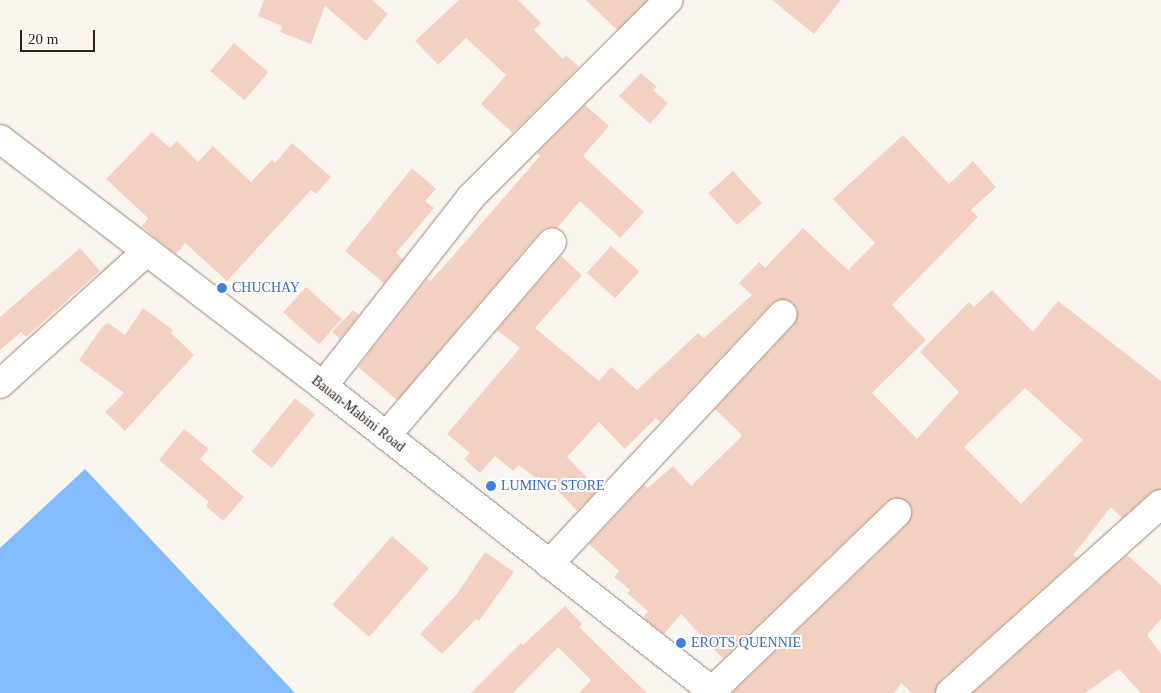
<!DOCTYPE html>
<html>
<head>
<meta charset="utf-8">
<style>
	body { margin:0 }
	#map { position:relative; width:1161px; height:693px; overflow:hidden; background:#fbf5f0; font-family:Georgia,serif }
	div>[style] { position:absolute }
	.water>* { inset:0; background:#82bcff }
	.building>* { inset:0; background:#f4d0c2; transform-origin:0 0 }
	.roads { filter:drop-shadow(0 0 1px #9d806a) drop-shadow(0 0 1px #9d806a) }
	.minor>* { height:28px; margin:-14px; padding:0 14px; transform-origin:14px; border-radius:14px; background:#fff }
	.major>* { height:28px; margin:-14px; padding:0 14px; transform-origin:14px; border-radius:14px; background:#fff }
	.dots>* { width:14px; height:14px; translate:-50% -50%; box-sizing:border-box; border:2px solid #fff; border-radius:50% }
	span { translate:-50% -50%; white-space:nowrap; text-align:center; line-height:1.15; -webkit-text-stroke:4px #fff; paint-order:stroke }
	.shop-label { font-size:14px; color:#366cbe }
	.left { translate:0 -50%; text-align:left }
	.street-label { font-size:14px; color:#2d2118 }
	.scale { position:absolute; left:20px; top:30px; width:75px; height:22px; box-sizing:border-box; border:2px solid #2d2118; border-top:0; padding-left:6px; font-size:15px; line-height:18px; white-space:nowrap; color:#2d2118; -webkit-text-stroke:4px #fff; paint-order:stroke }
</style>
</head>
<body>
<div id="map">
	<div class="water">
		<div style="clip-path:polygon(85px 469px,295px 693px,0 693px,0 548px)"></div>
	</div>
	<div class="building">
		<div style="clip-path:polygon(264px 0,372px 0,388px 14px,366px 41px,325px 6px,311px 44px,280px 32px,282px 26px,258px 16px)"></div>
		<div style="clip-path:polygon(459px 0,518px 0,541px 23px,534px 30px,563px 59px,566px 55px,579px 67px,513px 133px,481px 104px,506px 75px,466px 38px,438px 65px,415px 41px)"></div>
		<div style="clip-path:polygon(586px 0,647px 0,617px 30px)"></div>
		<div style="clip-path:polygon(772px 0,841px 0,814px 34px)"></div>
		<div style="left:234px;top:43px;width:45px;height:37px;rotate:40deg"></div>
		<div style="clip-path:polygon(641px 73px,657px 87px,653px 90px,668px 103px,650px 124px,619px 96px)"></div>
		<div style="clip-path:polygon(585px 105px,609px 126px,583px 156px,644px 212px,620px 238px,580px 201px,557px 228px,547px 227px,540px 232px,397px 400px,358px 367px,427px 279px,430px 281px,453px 256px,540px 156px,537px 153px)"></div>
		<div style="clip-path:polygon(152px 132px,170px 148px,177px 141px,198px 162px,213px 146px,251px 182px,272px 160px,275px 163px,292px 143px,331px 177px,316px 194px,311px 190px,227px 281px,185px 243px,176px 254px,154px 237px,142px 226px,148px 218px,106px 179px)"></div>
		<div style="clip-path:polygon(evenodd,903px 135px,949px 184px,973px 161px,996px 187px,971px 210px,978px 217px,892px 305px,926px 340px,872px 393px,917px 439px,959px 392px,920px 352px,969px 302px,974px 307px,992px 290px,1033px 332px,1058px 301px,1161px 381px,1161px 489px,1151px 492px,1122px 518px,1111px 507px,1073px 555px,1077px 558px,940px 681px,935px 693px,912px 693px,901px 683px,894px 693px,732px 693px,908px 524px,912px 510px,908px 502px,894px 498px,886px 502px,723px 659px,681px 614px,664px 634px,648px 622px,643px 617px,648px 611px,627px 593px,630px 590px,614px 577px,619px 571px,589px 544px,644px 485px,648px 488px,673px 466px,691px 486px,740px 438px,742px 435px,715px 409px,794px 325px,798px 310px,793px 302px,779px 299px,772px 303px,660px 422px,656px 418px,625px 449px,599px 422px,567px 457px,598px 489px,577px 511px,550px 482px,546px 486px,519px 465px,513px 471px,495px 456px,480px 473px,464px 459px,470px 453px,447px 434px,520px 348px,497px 330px,561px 256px,582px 275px,535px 328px,599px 381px,611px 367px,637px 390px,698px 333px,704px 338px,752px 295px,739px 283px,759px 262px,765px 268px,803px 228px,848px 270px,875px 243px,833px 199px,903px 135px,1025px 388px,1083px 440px,1021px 504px,964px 447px,1025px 388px)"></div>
		<div style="clip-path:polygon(412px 168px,436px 189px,425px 201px,434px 208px,396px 253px,403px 259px,384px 283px,345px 251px)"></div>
		<div style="left:733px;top:171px;width:43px;height:33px;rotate:48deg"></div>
		<div style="left:611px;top:246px;width:38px;height:36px;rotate:42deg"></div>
		<div style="clip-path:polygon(80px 248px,100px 271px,26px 337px,21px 332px,0 350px,0 317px)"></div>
		<div style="left:306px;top:287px;width:48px;height:34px;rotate:42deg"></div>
		<div style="clip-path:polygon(143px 308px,173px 330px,171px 333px,194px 355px,125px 431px,105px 412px,124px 393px,79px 360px,103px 326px,108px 323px,125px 335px)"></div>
		<div style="clip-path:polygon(353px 310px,359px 315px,340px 339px,332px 332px)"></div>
		<div style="left:295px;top:398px;width:26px;height:69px;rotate:39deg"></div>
		<div style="clip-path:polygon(184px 429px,209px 449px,200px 459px,244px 497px,223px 521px,206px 506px,209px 502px,159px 460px)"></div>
		<div style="left:392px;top:536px;width:49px;height:91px;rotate:41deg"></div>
		<div style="clip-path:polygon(485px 552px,514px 572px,479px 621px,476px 619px,442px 654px,420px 634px,457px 594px)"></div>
		<div style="clip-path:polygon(1127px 555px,1161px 585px,1161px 619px,1147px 635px,1161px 654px,1161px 693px,1141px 693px,1119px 669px,1085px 693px,973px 693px)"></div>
		<div style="clip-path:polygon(565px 606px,582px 624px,579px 627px,647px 693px,579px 693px,591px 680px,558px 647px,513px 693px,471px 693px,521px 643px,523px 645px)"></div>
	</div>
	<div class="roads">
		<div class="minor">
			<div style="left:0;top:384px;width:198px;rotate:-42.1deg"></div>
			<div style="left:323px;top:386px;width:240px;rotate:-51.9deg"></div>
			<div style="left:471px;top:197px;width:279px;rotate:-44.9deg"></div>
			<div style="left:386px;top:436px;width:255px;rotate:-49.4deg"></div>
			<div style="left:549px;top:564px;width:342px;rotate:-46.9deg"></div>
			<div style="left:712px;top:691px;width:257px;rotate:-43.9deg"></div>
			<div style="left:950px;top:693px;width:283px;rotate:-41.9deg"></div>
		</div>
		<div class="major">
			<div style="left:0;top:139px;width:407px;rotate:37.4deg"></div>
			<div style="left:323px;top:386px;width:497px;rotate:38.1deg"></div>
		</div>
	</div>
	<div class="dots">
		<div style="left:222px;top:288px;background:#3f7fe0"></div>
		<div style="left:491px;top:486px;background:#3f7fe0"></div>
		<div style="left:681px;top:643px;background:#3f7fe0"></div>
	</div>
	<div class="shop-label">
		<span class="left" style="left:232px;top:288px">CHUCHAY</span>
		<span class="left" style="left:501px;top:486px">LUMING STORE</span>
		<span class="left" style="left:691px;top:643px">EROTS QUENNIE</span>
	</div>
	<div class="street-label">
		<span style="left:358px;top:414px;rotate:38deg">Bauan-Mabini Road</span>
	</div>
	<div class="scale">20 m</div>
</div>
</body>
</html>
